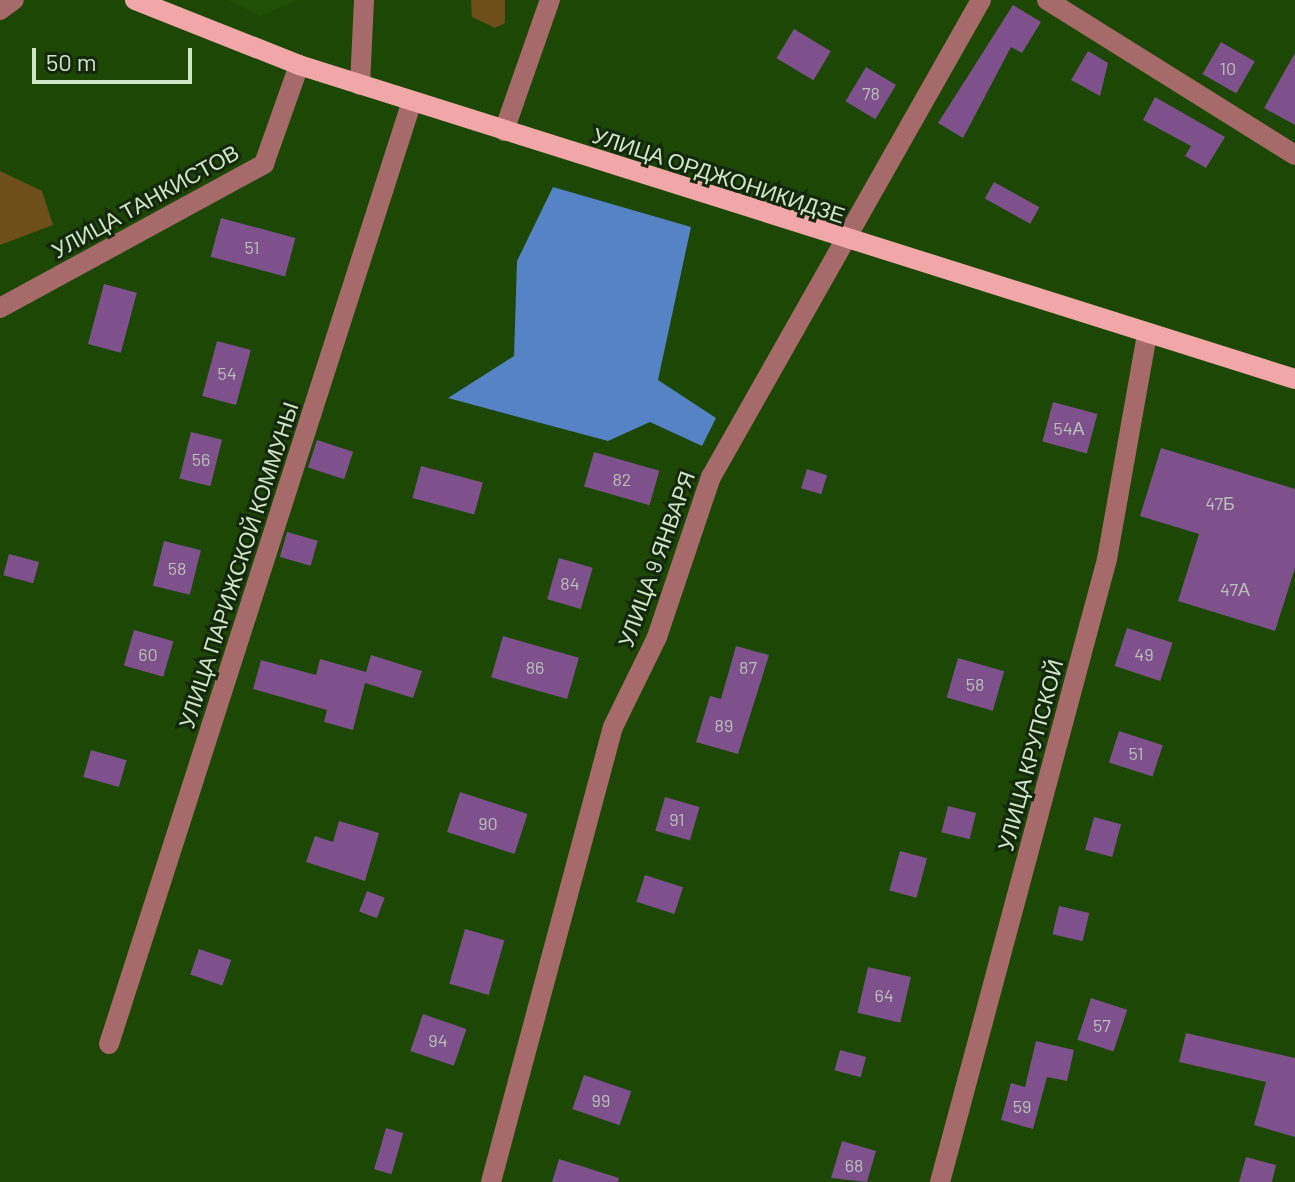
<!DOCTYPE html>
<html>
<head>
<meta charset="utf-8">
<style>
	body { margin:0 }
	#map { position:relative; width:1295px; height:1182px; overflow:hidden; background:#1c4705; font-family:Barlow,sans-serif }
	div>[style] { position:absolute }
	.built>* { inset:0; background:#205005 }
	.green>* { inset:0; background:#6e4f19 }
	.water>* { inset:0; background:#5583c5 }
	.building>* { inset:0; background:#7e518c; transform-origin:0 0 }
	.minor>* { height:20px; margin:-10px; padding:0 10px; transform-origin:10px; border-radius:10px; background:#a66a6b }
	.major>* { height:20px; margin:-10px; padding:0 10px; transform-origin:10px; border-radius:10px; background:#f1a7a8 }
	span { translate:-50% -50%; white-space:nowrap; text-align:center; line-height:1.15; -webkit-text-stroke:6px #15280e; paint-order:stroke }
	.number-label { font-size:18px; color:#b9c1b7 }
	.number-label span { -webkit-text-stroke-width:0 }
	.street-label { font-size:22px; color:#cde6c5 }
	.scale { position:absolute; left:32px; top:48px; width:160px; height:36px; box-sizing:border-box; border:4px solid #cde6c5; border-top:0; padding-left:10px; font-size:24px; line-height:28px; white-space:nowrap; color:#cde6c5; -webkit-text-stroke:6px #15280e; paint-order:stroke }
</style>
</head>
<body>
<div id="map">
	<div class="built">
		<div style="clip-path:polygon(229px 0,298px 0,261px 16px)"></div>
	</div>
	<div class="green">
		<div style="clip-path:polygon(471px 0,505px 0,505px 23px,495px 28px,472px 17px)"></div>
		<div style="clip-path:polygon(0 171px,42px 191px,53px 225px,0 245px)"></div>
	</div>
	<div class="water">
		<div style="clip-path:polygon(553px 187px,691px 227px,658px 380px,716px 418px,702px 446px,650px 422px,608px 441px,448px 398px,514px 356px,517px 261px)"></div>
	</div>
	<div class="building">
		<div style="clip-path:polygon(1013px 5px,1041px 22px,1022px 53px,1011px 47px,963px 138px,938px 123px)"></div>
		<div style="left:794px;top:29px;width:43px;height:34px;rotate:31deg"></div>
		<div style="left:1221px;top:42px;width:39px;height:37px;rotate:30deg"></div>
		<div style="clip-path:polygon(1088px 51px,1108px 63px,1100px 96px,1071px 80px)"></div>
		<div style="clip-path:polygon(1295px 53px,1295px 125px,1264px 108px)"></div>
		<div style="left:866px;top:67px;width:35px;height:40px;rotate:31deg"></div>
		<div style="clip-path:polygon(1155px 97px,1225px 137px,1206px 168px,1185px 156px,1191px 146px,1143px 120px)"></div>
		<div style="left:994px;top:182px;width:52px;height:19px;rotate:29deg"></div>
		<div style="left:221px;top:218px;width:77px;height:40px;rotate:15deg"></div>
		<div style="left:104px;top:284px;width:34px;height:62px;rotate:15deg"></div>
		<div style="left:217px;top:341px;width:35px;height:57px;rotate:15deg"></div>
		<div style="left:1053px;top:402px;width:46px;height:41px;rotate:15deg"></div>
		<div style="left:191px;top:432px;width:32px;height:48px;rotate:14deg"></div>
		<div style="left:317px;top:440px;width:38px;height:29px;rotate:18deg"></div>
		<div style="clip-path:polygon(1161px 448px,1295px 489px,1295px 568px,1275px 631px,1178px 601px,1199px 534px,1140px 516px)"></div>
		<div style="left:594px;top:452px;width:68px;height:36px;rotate:16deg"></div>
		<div style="left:421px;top:466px;width:64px;height:33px;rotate:15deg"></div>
		<div style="left:807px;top:469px;width:21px;height:20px;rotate:17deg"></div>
		<div style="left:287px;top:532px;width:32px;height:26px;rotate:16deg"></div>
		<div style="left:164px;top:541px;width:38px;height:46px;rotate:14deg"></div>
		<div style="left:9px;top:554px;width:31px;height:22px;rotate:15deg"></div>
		<div style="left:559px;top:558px;width:35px;height:43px;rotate:16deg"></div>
		<div style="left:1127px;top:628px;width:48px;height:40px;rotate:18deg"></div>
		<div style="left:134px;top:630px;width:41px;height:37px;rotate:16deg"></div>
		<div style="left:503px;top:636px;width:79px;height:43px;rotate:16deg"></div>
		<div style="clip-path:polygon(736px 646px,769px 655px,738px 754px,696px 742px,710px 696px,721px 699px)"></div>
		<div style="clip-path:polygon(371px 655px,422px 671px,413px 698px,365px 683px,353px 730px,324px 722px,327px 710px,253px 689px,261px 660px,316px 675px,320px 659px,366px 672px)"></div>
		<div style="left:958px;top:658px;width:48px;height:41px;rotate:16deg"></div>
		<div style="left:1119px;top:731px;width:46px;height:33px;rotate:18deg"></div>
		<div style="left:91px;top:750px;width:37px;height:28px;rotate:16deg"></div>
		<div style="left:460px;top:792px;width:71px;height:42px;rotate:18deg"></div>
		<div style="left:665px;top:797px;width:36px;height:35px;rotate:16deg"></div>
		<div style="left:948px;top:806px;width:29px;height:27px;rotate:14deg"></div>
		<div style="left:1094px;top:817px;width:28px;height:34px;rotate:15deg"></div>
		<div style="clip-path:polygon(339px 821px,379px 833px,365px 881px,306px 862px,315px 836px,333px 842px)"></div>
		<div style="left:900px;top:851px;width:28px;height:41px;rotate:15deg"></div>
		<div style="left:645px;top:875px;width:40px;height:28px;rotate:18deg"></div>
		<div style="left:367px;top:891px;width:19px;height:22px;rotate:21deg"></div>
		<div style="left:1059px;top:906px;width:31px;height:29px;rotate:13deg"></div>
		<div style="left:465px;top:929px;width:41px;height:57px;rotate:16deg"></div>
		<div style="left:199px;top:949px;width:34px;height:27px;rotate:19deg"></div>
		<div style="left:868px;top:967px;width:44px;height:47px;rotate:13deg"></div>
		<div style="left:1091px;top:998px;width:38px;height:44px;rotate:18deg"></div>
		<div style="left:423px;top:1014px;width:46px;height:39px;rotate:19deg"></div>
		<div style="clip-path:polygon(1186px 1033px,1295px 1058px,1295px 1137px,1254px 1125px,1266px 1082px,1179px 1062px)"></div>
		<div style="clip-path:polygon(1036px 1041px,1074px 1050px,1067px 1081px,1047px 1077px,1033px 1129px,1001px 1120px,1011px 1083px,1025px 1087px)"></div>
		<div style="left:840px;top:1050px;width:27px;height:21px;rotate:15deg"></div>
		<div style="left:584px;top:1075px;width:50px;height:36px;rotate:19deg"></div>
		<div style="left:386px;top:1128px;width:18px;height:43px;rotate:16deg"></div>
		<div style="clip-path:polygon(842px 1141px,876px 1151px,867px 1182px,831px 1178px)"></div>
		<div style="clip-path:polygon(1246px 1157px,1276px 1165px,1272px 1182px,1239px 1182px)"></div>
		<div style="clip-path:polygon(559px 1159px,619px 1178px,618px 1182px,552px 1182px)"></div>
	</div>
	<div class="minor">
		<div style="left:1047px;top:0;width:292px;rotate:32deg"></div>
		<div style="left:0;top:10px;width:17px;rotate:-36deg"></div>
		<div style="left:360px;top:85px;width:85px;rotate:-87.3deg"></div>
		<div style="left:504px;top:131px;width:139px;rotate:-70.7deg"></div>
		<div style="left:0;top:308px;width:301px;rotate:-28.6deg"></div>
		<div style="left:264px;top:164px;width:105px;rotate:-70.5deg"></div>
		<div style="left:109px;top:1044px;width:990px;rotate:-72.19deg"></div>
		<div style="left:491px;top:1182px;width:471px;rotate:-75deg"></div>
		<div style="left:613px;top:727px;width:100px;rotate:-63.9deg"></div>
		<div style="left:657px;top:637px;width:169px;rotate:-71.4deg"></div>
		<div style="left:711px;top:477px;width:548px;rotate:-60.49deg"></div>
		<div style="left:940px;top:1182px;width:645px;rotate:-74.99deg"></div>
		<div style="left:1107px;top:559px;width:228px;rotate:-79.9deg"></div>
	</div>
	<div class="major">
		<div style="left:135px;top:0;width:176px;rotate:21.6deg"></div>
		<div style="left:299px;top:65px;width:1044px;rotate:17.5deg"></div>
	</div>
	<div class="number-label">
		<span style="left:1228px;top:68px">10</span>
		<span style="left:871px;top:93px">78</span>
		<span style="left:252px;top:247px">51</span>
		<span style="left:227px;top:373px">54</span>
		<span style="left:1069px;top:428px">54А</span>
		<span style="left:201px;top:459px">56</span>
		<span style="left:622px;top:479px">82</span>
		<span style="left:1220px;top:503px">47Б</span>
		<span style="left:177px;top:568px">58</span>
		<span style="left:570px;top:583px">84</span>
		<span style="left:1235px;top:589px">47А</span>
		<span style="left:148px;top:654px">60</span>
		<span style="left:1144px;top:654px">49</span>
		<span style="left:535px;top:667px">86</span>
		<span style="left:748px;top:667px">87</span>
		<span style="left:975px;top:684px">58</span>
		<span style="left:724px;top:725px">89</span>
		<span style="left:1136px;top:753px">51</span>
		<span style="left:677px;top:819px">91</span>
		<span style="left:488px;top:823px">90</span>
		<span style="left:884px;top:995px">64</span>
		<span style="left:1102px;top:1025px">57</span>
		<span style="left:438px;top:1040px">94</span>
		<span style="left:601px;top:1100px">99</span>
		<span style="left:1022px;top:1106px">59</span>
		<span style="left:854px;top:1165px">68</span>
	</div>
	<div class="street-label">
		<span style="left:719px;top:175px;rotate:18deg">УЛИЦА ОРДЖОНИКИДЗЕ</span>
		<span style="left:145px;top:201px;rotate:-29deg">УЛИЦА ТАНКИСТОВ</span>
		<span style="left:656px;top:559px;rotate:-70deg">УЛИЦА 9 ЯНВАРЯ</span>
		<span style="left:238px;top:565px;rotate:-72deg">УЛИЦА ПАРИЖСКОЙ КОММУНЫ</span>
		<span style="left:1030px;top:755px;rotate:-75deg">УЛИЦА КРУПСКОЙ</span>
	</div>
	<div class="scale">50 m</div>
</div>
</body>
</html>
